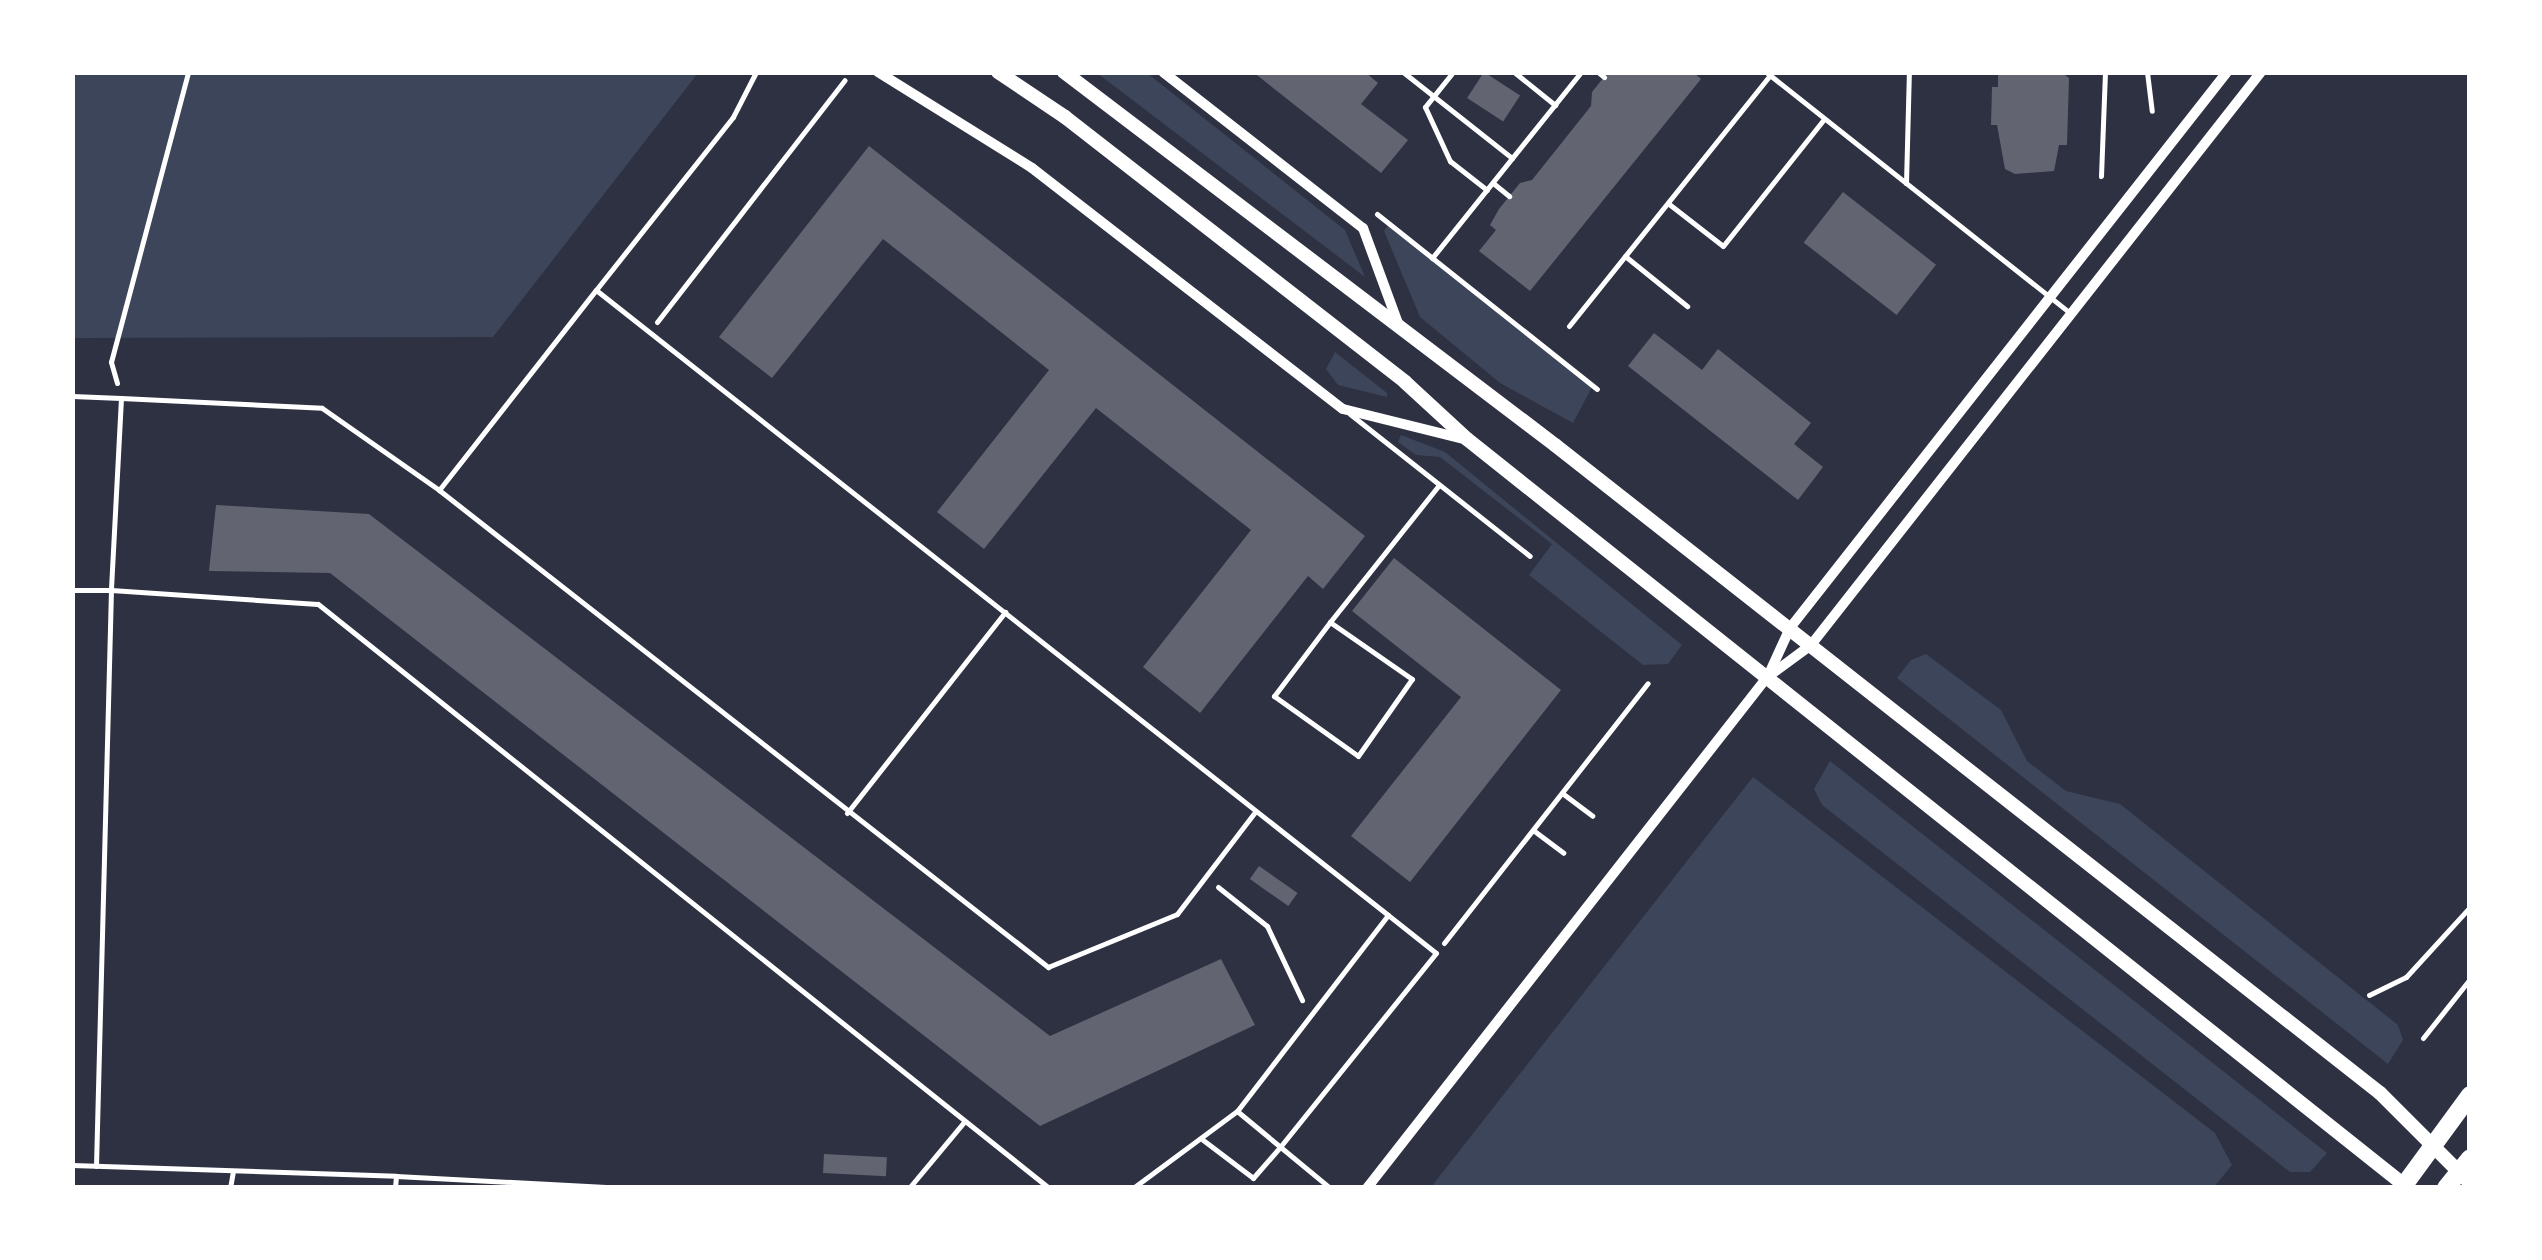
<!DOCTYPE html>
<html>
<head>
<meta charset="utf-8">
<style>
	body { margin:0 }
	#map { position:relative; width:2542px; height:1260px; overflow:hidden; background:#2d3142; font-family:"Source Sans 3",sans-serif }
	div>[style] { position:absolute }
	.green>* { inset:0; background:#3c4559 }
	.building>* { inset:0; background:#626471; transform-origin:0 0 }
	.path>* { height:5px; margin:-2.5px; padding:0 2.5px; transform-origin:2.5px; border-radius:2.5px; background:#fff }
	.service>* { height:5px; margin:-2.5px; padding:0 2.5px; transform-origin:2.5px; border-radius:2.5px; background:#fff }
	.minor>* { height:10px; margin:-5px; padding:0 5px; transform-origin:5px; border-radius:5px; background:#fff }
	.tertiary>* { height:14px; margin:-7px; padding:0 7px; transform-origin:7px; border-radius:7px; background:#fff }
	.primary>* { height:18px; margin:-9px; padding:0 9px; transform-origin:9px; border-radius:9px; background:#fff }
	span { translate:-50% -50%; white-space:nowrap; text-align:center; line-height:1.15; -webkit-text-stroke:10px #fff; paint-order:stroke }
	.frame { position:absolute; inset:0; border:75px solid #fff; pointer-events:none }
</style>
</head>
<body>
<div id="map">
	<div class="green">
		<div style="clip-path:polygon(72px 73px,698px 73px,493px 337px,73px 338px)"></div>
		<div style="clip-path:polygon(1097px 73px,1147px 73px,1345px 230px,1365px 277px)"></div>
		<div style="clip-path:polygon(1388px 226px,1592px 387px,1573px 423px,1500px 383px,1420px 317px,1384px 231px)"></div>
		<div style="clip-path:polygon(1335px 352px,1387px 393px,1387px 397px,1338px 385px,1326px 369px)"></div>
		<div style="clip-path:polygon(1401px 435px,1445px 452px,1682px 645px,1668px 664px,1643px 665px,1529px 575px,1552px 544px,1440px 457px,1416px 455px,1398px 442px)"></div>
		<div style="clip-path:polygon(1926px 654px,2001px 710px,2027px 761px,2066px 791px,2120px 804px,2398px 1025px,2403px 1040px,2388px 1064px,1897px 678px,1911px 660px)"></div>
		<div style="clip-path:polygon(1830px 761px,2327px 1153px,2310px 1172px,2290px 1172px,1822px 805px,1814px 789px)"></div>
		<div style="clip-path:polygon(1753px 777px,2215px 1133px,2232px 1165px,2214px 1187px,1431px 1187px)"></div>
	</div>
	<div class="building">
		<div style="clip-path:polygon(1253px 72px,1365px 72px,1378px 83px,1361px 104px,1408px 140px,1381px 173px)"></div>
		<div style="left:1484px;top:72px;width:43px;height:31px;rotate:33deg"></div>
		<div style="clip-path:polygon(1608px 72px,1693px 72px,1701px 79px,1530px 291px,1479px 251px,1496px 230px,1490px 225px,1499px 209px,1520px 183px,1532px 180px,1591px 106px,1592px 92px)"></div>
		<div style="clip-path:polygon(2061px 72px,2069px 78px,2067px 145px,2059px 145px,2054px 171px,2015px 174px,2005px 169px,1997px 125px,1991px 125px,1992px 87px,1998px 87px,1998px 73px)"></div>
		<div style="clip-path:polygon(869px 146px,1365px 536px,1323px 589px,1308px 576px,1200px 713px,1143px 667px,1251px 530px,1096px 408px,984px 549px,937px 512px,1049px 370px,883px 239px,772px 378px,719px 337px)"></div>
		<div style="left:1843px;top:192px;width:118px;height:64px;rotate:38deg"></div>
		<div style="clip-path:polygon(1654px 333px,1702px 370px,1718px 349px,1811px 423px,1794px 444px,1823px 467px,1798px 500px,1628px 366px)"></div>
		<div style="clip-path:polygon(216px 505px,369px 514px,1050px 1036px,1221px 959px,1255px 1025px,1040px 1126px,330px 573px,209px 571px)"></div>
		<div style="clip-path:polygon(1394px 558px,1561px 690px,1410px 882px,1351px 836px,1461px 697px,1352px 611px)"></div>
		<div style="left:1259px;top:866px;width:47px;height:16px;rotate:35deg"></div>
		<div style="left:824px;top:1154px;width:63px;height:19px;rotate:3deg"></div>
	</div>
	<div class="path">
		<div style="left:1403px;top:72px;width:139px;rotate:38.3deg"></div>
		<div style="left:1453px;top:72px;width:45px;rotate:128.7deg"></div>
		<div style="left:1425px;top:107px;width:60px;rotate:65.2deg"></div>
		<div style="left:1450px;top:161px;width:47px;rotate:38.1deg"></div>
		<div style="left:1514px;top:72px;width:53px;rotate:38.8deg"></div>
		<div style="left:1598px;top:72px;width:8px;rotate:40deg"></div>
		<div style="left:2147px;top:72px;width:39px;rotate:83deg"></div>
		<div style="left:2101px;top:176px;width:104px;rotate:-87.8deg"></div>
		<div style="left:1493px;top:183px;width:21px;rotate:39deg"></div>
		<div style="left:1377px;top:214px;width:281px;rotate:38.5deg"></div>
		<div style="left:1432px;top:258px;width:238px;rotate:-51.3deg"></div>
		<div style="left:657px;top:322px;width:306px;rotate:-52.2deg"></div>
		<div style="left:117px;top:383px;width:22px;rotate:-106deg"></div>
		<div style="left:111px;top:362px;width:300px;rotate:-75.1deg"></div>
		<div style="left:1562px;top:793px;width:38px;rotate:37deg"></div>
		<div style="left:1533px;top:830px;width:38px;rotate:37deg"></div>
		<div style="left:1218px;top:887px;width:63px;rotate:38.5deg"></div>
		<div style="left:1267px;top:926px;width:82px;rotate:64.7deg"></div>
		<div style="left:1444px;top:943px;width:330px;rotate:-51.9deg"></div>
		<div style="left:2369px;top:995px;width:41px;rotate:-25.9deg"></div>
		<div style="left:2406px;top:977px;width:95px;rotate:-47.6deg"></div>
		<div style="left:2423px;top:1038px;width:75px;rotate:-51.5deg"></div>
	</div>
	<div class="service">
		<div style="left:756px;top:72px;width:51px;rotate:117.1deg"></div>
		<div style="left:733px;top:117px;width:221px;rotate:128.4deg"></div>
		<div style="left:596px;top:290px;width:1009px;rotate:38.28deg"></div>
		<div style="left:1388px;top:915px;width:247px;rotate:127.6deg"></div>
		<div style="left:1237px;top:1111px;width:129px;rotate:143.5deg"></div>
		<div style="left:1766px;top:72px;width:387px;rotate:38.4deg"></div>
		<div style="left:1906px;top:183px;width:111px;rotate:-88.5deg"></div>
		<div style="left:1669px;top:204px;width:68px;rotate:37.9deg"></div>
		<div style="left:1723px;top:246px;width:162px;rotate:-51.5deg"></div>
		<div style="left:1625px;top:256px;width:80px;rotate:38.9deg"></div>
		<div style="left:1569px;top:326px;width:322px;rotate:-51.3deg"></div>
		<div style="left:72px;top:396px;width:49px;rotate:2.3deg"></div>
		<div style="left:121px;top:398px;width:192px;rotate:93deg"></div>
		<div style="left:111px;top:590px;width:39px;rotate:180deg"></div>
		<div style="left:121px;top:398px;width:201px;rotate:2.8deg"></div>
		<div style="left:322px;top:408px;width:143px;rotate:35deg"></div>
		<div style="left:439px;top:490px;width:254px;rotate:-51.9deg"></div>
		<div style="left:1350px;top:414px;width:229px;rotate:38.3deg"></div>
		<div style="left:439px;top:490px;width:774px;rotate:38.07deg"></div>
		<div style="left:1048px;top:967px;width:139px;rotate:-22.3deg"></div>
		<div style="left:1177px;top:914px;width:128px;rotate:-52.6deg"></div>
		<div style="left:1330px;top:622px;width:93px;rotate:127.1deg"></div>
		<div style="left:1274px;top:696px;width:103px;rotate:35.5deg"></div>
		<div style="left:1358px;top:756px;width:94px;rotate:-55deg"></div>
		<div style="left:1412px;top:679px;width:100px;rotate:-145.2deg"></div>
		<div style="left:1330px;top:622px;width:175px;rotate:-51.5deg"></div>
		<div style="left:847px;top:813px;width:256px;rotate:-51.8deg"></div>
		<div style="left:1237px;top:1111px;width:121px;rotate:39.6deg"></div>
		<div style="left:1203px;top:1140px;width:63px;rotate:37.2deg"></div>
		<div style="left:1253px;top:1178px;width:41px;rotate:-48.9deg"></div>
		<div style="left:1280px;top:1147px;width:249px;rotate:-51.2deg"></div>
		<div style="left:1436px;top:953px;width:61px;rotate:-141.6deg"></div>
		<div style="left:72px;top:1165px;width:324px;rotate:1.9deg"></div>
		<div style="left:396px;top:1176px;width:12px;rotate:95deg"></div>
		<div style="left:96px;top:1166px;width:576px;rotate:-88.51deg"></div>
		<div style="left:111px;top:590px;width:207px;rotate:3.9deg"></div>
		<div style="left:318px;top:604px;width:936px;rotate:38.62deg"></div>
		<div style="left:396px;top:1176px;width:229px;rotate:3deg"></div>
		<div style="left:230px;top:1188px;width:17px;rotate:-80deg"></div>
		<div style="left:909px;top:1188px;width:86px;rotate:-50.2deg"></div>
	</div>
	<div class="minor">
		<div style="left:878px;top:72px;width:181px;rotate:31.9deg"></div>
		<div style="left:1032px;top:168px;width:393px;rotate:37.8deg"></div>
		<div style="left:1343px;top:409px;width:125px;rotate:13.9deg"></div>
		<div style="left:1163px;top:72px;width:254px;rotate:38deg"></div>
		<div style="left:1363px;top:228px;width:104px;rotate:69.8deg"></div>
		<div style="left:1769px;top:676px;width:52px;rotate:-36.4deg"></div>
		<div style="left:1811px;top:645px;width:729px;rotate:-51.86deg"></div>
		<div style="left:1367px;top:1188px;width:650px;rotate:-51.93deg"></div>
		<div style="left:1768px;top:676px;width:53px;rotate:-65.4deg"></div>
		<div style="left:1790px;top:628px;width:707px;rotate:-51.83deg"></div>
	</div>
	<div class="tertiary">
		<div style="left:998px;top:72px;width:81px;rotate:33.9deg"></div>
		<div style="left:1065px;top:117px;width:431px;rotate:37.9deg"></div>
		<div style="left:1405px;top:382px;width:84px;rotate:42.6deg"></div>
		<div style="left:1467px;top:439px;width:1203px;rotate:38.52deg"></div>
		<div style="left:1064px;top:72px;width:617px;rotate:37.22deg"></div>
		<div style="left:1555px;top:445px;width:1049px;rotate:38.15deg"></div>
		<div style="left:2380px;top:1093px;width:127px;rotate:45deg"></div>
	</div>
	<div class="primary">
		<div style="left:2402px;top:1188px;width:115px;rotate:-53.8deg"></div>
		<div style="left:2446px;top:1188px;width:38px;rotate:-51deg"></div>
	</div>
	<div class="frame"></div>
</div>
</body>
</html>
